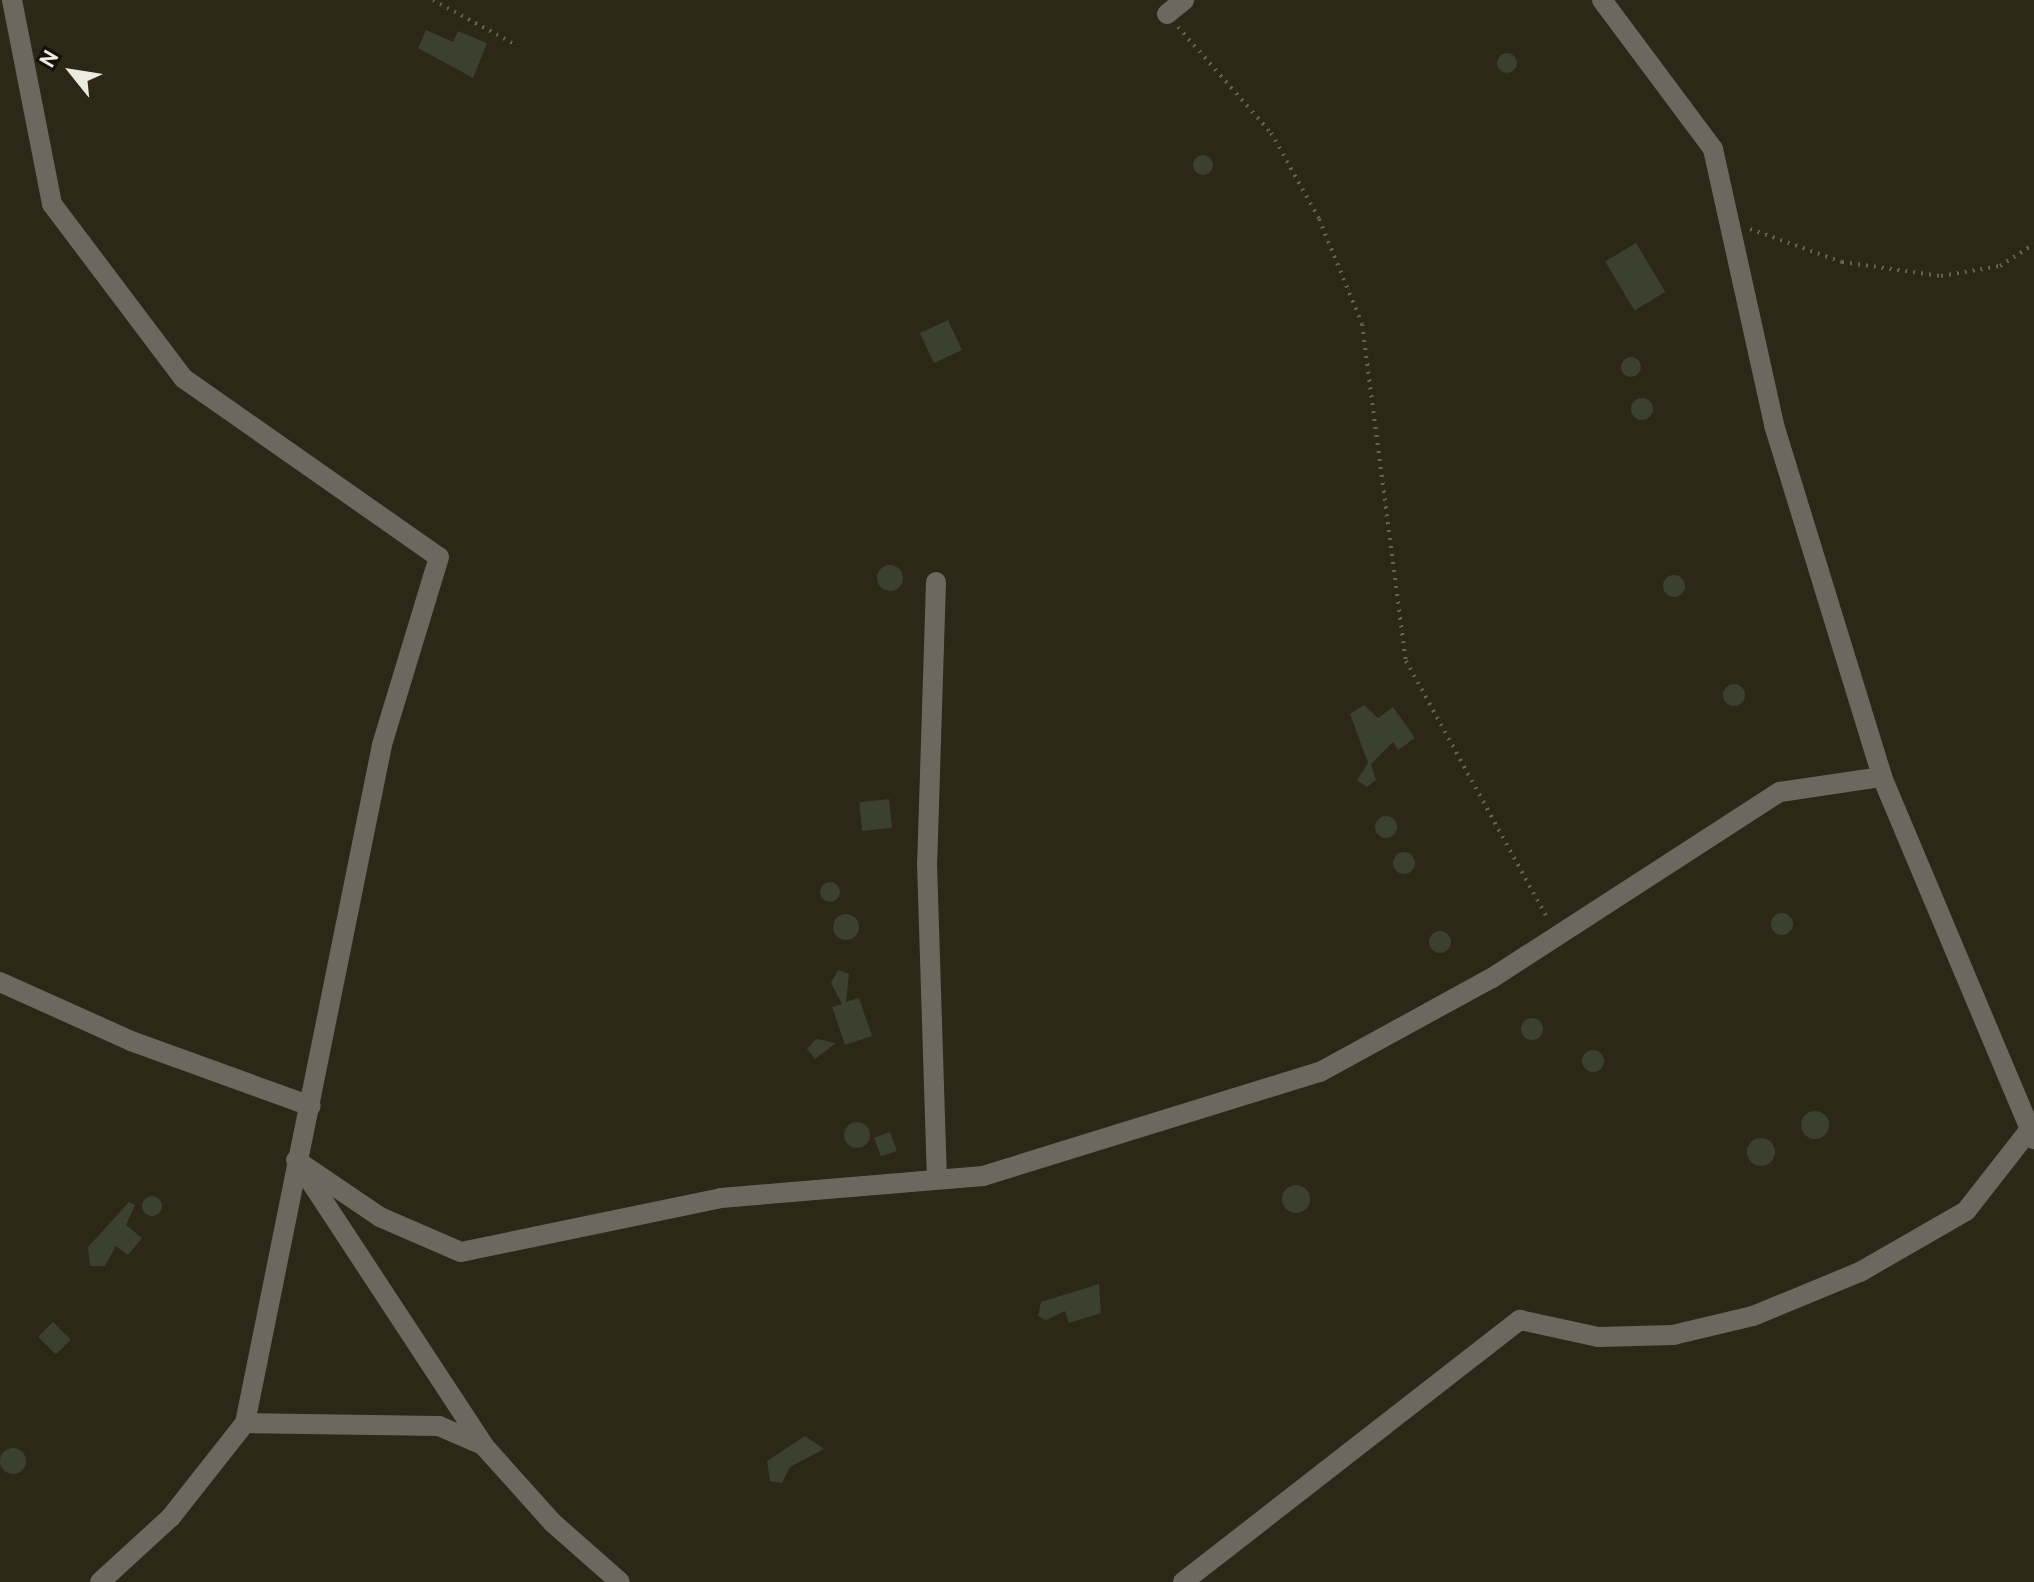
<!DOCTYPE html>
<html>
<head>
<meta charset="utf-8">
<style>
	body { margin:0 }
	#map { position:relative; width:2034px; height:1582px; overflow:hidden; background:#2c2716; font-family:Overpass,sans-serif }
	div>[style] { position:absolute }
	.building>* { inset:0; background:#3c402e; transform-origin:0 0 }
	.round { border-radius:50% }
	.path>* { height:4px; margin-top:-2px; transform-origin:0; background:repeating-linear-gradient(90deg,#666252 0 2px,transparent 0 8px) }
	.street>* { height:20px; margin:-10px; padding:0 10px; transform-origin:10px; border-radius:10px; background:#6d6760 }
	span { translate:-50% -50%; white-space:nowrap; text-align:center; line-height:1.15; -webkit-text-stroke:6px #121009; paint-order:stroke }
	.north { position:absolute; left:32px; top:32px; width:80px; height:80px; -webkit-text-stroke:6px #121009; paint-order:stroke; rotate:300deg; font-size:22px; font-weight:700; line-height:32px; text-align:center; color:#edeadf }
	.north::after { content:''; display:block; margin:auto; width:28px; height:36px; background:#edeadf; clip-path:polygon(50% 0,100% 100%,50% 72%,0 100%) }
</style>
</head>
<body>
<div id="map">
	<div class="building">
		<div style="clip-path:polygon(426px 30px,453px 42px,458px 31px,487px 43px,473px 78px,418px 48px)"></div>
		<div class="round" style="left:1497px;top:53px;width:20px;height:20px"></div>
		<div class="round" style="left:1193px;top:155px;width:20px;height:20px"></div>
		<div style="left:1636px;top:243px;width:57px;height:36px;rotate:59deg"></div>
		<div style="left:948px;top:320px;width:33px;height:31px;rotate:65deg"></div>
		<div class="round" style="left:1621px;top:357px;width:20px;height:20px"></div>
		<div class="round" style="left:1631px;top:398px;width:22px;height:22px"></div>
		<div class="round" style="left:877px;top:565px;width:26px;height:26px"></div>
		<div class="round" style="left:1663px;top:575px;width:22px;height:22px"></div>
		<div class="round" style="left:1723px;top:684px;width:22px;height:22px"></div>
		<div style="clip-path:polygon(1364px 705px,1378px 718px,1393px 707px,1415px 738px,1398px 750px,1393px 742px,1371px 764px,1376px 780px,1367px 787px,1357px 780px,1368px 763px,1350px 714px)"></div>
		<div style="left:889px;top:799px;width:29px;height:30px;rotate:84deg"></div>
		<div class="round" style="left:1375px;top:816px;width:22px;height:22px"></div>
		<div class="round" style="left:1393px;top:852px;width:22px;height:22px"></div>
		<div class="round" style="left:820px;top:882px;width:20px;height:20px"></div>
		<div class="round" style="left:1771px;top:913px;width:22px;height:22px"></div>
		<div class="round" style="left:833px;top:914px;width:26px;height:26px"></div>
		<div class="round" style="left:1429px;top:931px;width:22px;height:22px"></div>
		<div style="clip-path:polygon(838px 970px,849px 974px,846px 1002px,859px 998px,872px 1036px,845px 1045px,832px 1007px,842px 1004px,831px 983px)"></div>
		<div class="round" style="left:1521px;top:1018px;width:22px;height:22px"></div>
		<div style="clip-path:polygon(815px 1040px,818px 1039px,836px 1043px,815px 1059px,807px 1049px)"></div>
		<div class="round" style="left:1582px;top:1050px;width:22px;height:22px"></div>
		<div class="round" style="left:1801px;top:1111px;width:28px;height:28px"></div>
		<div class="round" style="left:844px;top:1122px;width:26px;height:26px"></div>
		<div style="left:890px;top:1132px;width:20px;height:17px;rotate:70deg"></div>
		<div class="round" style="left:1747px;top:1138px;width:28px;height:28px"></div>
		<div class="round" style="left:1282px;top:1185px;width:28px;height:28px"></div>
		<div class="round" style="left:142px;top:1196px;width:20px;height:20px"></div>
		<div style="clip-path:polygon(129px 1202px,135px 1205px,126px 1225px,142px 1238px,128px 1255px,116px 1246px,105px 1266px,90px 1266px,88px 1247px)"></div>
		<div style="clip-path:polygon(1099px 1284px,1101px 1313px,1069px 1323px,1065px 1311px,1046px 1320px,1038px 1316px,1041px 1302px)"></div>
		<div style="left:53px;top:1322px;width:25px;height:21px;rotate:45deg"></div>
		<div style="clip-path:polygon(805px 1436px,824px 1449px,790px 1467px,782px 1483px,770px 1481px,767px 1461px)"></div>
		<div class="round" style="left:0;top:1448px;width:26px;height:26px"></div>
	</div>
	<div class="path">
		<div style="left:433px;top:0;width:92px;rotate:28.5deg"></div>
		<div style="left:1178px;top:27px;width:141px;rotate:48.7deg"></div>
		<div style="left:1271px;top:133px;width:98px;rotate:60.8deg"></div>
		<div style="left:1319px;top:219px;width:113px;rotate:67.7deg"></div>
		<div style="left:1362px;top:324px;width:340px;rotate:82.6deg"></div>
		<div style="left:1406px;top:661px;width:294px;rotate:61.2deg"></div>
		<div style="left:1750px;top:229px;width:98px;rotate:19.7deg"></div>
		<div style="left:1842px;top:262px;width:100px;rotate:8deg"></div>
		<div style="left:1941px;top:276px;width:60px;rotate:-9.6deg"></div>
		<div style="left:2000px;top:266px;width:40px;rotate:-32.9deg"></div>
	</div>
	<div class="street">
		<div style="left:12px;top:0;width:208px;rotate:78.9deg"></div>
		<div style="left:52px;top:204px;width:218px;rotate:53deg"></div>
		<div style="left:183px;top:378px;width:312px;rotate:35deg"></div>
		<div style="left:439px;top:557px;width:196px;rotate:106.9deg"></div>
		<div style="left:382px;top:745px;width:692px;rotate:101.42deg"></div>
		<div style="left:245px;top:1423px;width:120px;rotate:128.2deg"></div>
		<div style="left:171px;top:1517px;width:96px;rotate:137.5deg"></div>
		<div style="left:1602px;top:0;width:186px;rotate:53.3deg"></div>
		<div style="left:1713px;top:149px;width:283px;rotate:77.5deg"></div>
		<div style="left:1774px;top:425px;width:368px;rotate:72.9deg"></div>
		<div style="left:1882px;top:777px;width:393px;rotate:67.2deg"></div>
		<div style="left:1167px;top:14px;width:22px;rotate:-39deg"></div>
		<div style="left:936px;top:582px;width:281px;rotate:91.8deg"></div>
		<div style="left:927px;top:863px;width:315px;rotate:88.2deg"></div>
		<div style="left:0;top:982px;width:144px;rotate:24.2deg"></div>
		<div style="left:131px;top:1041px;width:191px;rotate:19.9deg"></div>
		<div style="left:296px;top:1160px;width:102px;rotate:34.2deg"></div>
		<div style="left:380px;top:1217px;width:88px;rotate:23.4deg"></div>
		<div style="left:461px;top:1252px;width:266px;rotate:-11.7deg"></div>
		<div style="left:721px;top:1198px;width:263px;rotate:-4.8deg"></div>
		<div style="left:983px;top:1176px;width:353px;rotate:-17.2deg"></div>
		<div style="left:1320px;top:1072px;width:196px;rotate:-28.7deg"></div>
		<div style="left:1492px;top:978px;width:343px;rotate:-32.9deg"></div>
		<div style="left:1780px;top:792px;width:103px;rotate:-8.4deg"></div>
		<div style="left:303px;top:1170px;width:328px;rotate:56.7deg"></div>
		<div style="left:245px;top:1423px;width:194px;rotate:0.9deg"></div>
		<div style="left:439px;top:1426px;width:48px;rotate:23.4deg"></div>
		<div style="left:483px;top:1445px;width:105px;rotate:48.1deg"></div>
		<div style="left:553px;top:1523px;width:89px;rotate:41.4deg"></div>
		<div style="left:1183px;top:1582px;width:427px;rotate:-37.9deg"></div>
		<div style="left:1520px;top:1320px;width:80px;rotate:12.3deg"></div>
		<div style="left:1598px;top:1337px;width:75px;rotate:-1.5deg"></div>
		<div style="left:1673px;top:1335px;width:82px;rotate:-13.4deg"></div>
		<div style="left:1753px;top:1316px;width:116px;rotate:-22.4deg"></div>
		<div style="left:1860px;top:1272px;width:122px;rotate:-29.9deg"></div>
		<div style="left:1966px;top:1211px;width:104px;rotate:-52deg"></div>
	</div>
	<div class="north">N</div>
</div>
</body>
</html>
